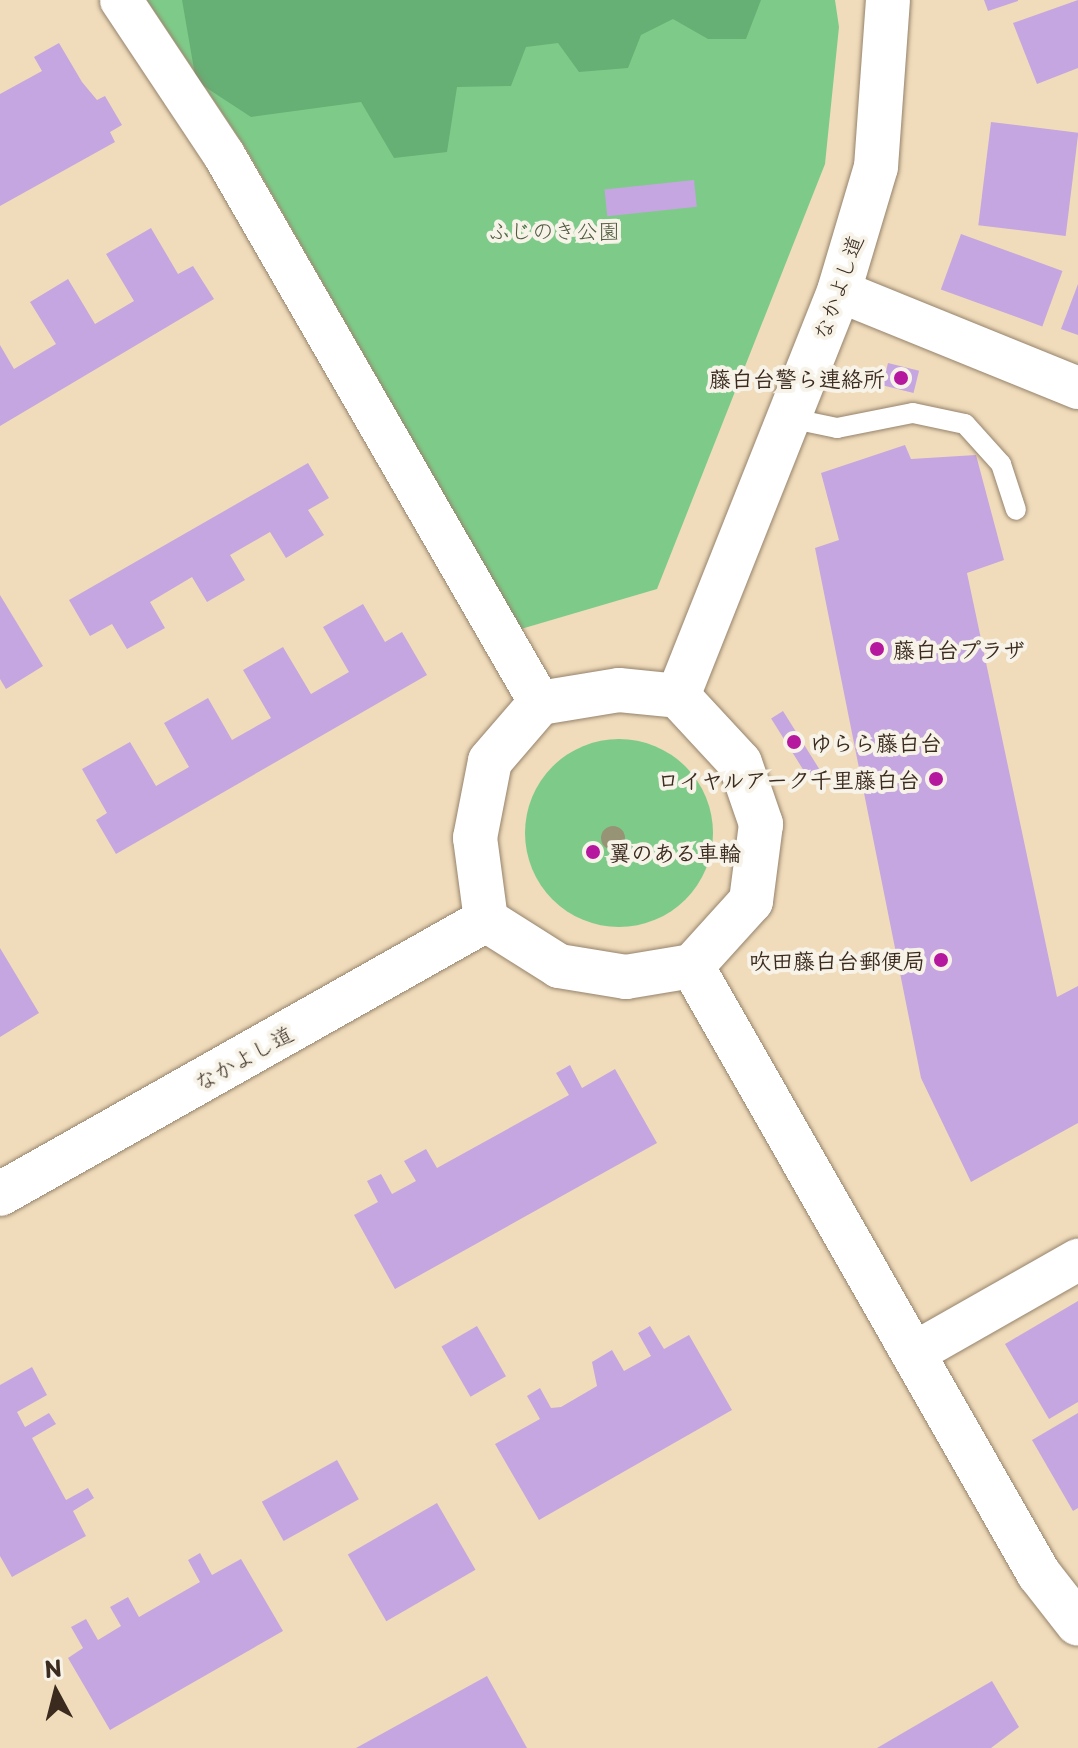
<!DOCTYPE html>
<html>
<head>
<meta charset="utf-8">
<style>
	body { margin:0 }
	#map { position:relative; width:1078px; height:1748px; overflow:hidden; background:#f0dcbb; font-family:"Playpen Sans","Klee One",sans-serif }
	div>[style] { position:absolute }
	.green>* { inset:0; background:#7ecb89 }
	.round { border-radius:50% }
	.forest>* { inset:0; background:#66af75 }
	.building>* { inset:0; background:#c5a6e0; transform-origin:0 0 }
	.roads { filter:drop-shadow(0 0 2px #96836c) drop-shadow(0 0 2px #96836c) }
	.service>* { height:20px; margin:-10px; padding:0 10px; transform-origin:10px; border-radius:10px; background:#fff }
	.minor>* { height:42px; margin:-21px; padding:0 21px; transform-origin:21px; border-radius:21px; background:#fff }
	.tertiary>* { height:44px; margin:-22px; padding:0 22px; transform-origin:22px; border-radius:22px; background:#fff }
	.trees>* { width:24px; height:24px; margin:-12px; border-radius:50%; background:#979476 }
	.dots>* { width:22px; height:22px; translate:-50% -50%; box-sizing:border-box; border:4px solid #f7f3e8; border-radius:50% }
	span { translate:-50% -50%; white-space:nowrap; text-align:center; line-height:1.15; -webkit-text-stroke:8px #f7f3e8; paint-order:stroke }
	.park-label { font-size:22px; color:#4f5a3e }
	.street-label { font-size:22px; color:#3b2a1e }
	.poi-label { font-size:22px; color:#3b2a1e; font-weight:700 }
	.right { translate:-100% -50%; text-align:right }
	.left { translate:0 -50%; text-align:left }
	.north { position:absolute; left:16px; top:1652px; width:80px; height:80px; -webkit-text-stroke:6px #f7f3e8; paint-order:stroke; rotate:353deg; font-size:22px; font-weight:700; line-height:32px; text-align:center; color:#3b2a1e }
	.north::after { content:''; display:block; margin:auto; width:28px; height:36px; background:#3b2a1e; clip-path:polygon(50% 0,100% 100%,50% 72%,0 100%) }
</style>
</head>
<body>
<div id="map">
	<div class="green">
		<div style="clip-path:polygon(147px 0,835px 0,839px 27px,825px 164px,657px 589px,521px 629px,245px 147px)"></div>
		<div class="round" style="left:525px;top:739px;width:188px;height:188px"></div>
	</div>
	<div class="forest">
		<div style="clip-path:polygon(182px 0,761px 0,746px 39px,708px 39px,673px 19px,641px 35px,628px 68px,579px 72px,558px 43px,526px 47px,511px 86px,457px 87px,447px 152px,394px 158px,361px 102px,251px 117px,196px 81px)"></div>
	</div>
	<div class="building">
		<div style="clip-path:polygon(984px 0,1018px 0,1018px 1px,988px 11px)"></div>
		<div style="clip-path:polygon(1078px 0,1078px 68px,1037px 84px,1013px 23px)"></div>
		<div style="clip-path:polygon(59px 43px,82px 82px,97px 100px,105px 96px,122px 125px,110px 132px,115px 142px,0 206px,0 94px,42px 71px,34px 57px)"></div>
		<div style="left:991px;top:122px;width:88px;height:104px;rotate:7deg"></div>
		<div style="left:694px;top:180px;width:27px;height:90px;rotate:84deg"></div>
		<div style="clip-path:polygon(151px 228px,178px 274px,193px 266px,214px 299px,0 426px,0 345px,14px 369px,56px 344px,30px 302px,68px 279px,95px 324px,134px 301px,106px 254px)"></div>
		<div style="left:961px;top:234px;width:108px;height:59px;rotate:20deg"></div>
		<div style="clip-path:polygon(1078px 284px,1078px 335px,1061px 329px)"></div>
		<div style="left:888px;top:363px;width:32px;height:23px;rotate:14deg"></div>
		<div style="clip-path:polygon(905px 445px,911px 459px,976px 455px,1004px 560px,967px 573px,1057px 997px,1078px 986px,1078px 1123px,971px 1182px,921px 1078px,815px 548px,839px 540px,821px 473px)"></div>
		<div style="clip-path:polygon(308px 463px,329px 498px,308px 510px,324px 535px,286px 558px,270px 532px,230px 555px,245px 580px,207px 602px,192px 577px,150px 602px,165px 628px,127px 649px,112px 624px,90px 636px,69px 600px)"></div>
		<div style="clip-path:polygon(0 595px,43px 666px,6px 689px,0 679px)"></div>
		<div style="clip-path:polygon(363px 604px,385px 642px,402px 632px,427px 675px,116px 854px,96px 820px,107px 813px,82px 769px,130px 742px,156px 786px,189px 767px,164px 723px,208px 698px,232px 740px,271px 718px,243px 670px,283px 647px,311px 694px,349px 672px,323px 627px)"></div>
		<div style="left:783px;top:711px;width:70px;height:14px;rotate:58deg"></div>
		<div style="clip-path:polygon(0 948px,39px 1013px,0 1037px)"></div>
		<div style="clip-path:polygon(570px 1065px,582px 1088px,615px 1069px,657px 1143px,395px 1289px,354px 1215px,378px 1202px,367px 1181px,381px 1174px,392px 1194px,416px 1181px,404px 1161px,426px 1149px,437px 1168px,569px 1095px,556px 1073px)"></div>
		<div style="clip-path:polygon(1078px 1301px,1078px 1402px,1049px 1419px,1005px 1344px)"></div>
		<div style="left:477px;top:1326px;width:58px;height:41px;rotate:60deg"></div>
		<div style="clip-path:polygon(650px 1326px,664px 1349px,689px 1335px,732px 1410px,539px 1520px,495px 1444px,540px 1419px,527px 1396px,540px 1388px,551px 1408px,561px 1407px,597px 1386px,592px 1362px,612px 1350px,624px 1371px,651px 1356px,638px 1333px)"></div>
		<div style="clip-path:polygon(32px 1367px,47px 1395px,17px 1412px,25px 1427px,49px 1413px,56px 1424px,32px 1438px,66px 1500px,88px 1488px,94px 1498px,73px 1511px,86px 1536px,12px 1577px,0 1556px,0 1385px)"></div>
		<div style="clip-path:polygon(1078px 1413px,1078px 1508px,1073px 1511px,1032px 1440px)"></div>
		<div style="left:337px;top:1460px;width:45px;height:86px;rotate:61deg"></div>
		<div style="left:437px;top:1503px;width:77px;height:103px;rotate:60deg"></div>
		<div style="clip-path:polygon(200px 1553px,212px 1575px,241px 1559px,283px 1631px,110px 1730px,68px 1658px,83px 1648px,71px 1627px,86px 1619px,98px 1640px,121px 1626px,110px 1607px,128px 1597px,139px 1617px,200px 1582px,188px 1560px)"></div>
		<div style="clip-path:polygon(487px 1676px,527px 1748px,356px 1748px)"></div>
		<div style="clip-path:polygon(992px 1681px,1019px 1727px,991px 1748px,877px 1748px)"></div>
	</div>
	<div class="roads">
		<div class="service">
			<div style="left:789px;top:418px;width:49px;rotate:11.8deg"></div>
			<div style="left:837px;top:428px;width:77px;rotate:-11.2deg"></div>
			<div style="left:913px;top:413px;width:53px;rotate:11.9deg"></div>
			<div style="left:965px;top:424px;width:54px;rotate:48deg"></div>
			<div style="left:1001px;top:464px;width:48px;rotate:71.9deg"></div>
		</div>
		<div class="minor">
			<div style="left:121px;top:0;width:186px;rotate:56.4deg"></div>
			<div style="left:224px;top:155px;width:633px;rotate:60.03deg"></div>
			<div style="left:839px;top:291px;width:258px;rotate:22.1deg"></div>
			<div style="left:914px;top:1353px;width:189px;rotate:-29.6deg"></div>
		</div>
		<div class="tertiary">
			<div style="left:619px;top:690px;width:59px;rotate:5.8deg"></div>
			<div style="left:678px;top:696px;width:91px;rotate:47.2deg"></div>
			<div style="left:740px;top:763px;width:65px;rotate:71deg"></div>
			<div style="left:761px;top:824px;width:78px;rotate:97.4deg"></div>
			<div style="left:751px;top:901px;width:88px;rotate:132.2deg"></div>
			<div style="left:692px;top:966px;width:67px;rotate:170.5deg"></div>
			<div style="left:626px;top:977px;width:68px;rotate:-170.7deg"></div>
			<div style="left:559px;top:966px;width:86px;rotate:-147.8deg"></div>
			<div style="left:486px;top:920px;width:83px;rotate:-97.6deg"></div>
			<div style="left:475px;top:838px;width:78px;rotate:-79deg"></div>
			<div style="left:490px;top:761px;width:77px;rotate:-49.2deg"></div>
			<div style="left:540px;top:703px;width:80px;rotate:-9.3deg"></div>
			<div style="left:678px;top:696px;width:436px;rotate:-68.3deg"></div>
			<div style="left:839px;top:291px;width:129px;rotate:-73.4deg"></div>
			<div style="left:876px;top:167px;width:167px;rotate:-85.9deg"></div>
			<div style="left:692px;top:966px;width:700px;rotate:60.29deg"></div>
			<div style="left:1039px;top:1574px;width:63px;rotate:52deg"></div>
			<div style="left:0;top:1194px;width:558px;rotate:-29.41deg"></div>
		</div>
	</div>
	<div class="trees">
		<div style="left:613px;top:838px"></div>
	</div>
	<div class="dots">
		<div style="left:901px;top:378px;background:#b5179e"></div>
		<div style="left:877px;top:649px;background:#b5179e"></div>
		<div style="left:794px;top:742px;background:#b5179e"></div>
		<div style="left:936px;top:779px;background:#b5179e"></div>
		<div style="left:593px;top:852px;background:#b5179e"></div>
		<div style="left:941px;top:960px;background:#b5179e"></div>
	</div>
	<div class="park-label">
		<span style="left:554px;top:230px">ふじのき公園</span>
	</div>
	<div class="street-label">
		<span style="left:837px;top:287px;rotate:-71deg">なかよし道</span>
		<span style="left:243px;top:1057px;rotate:-29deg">なかよし道</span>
	</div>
	<div class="poi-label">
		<span class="right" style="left:885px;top:378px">藤白台警ら連絡所</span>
		<span class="left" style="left:893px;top:649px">藤白台プラザ</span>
		<span class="left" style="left:810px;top:742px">ゆらら藤白台</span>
		<span class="right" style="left:920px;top:779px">ロイヤルアーク千里藤白台</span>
		<span class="left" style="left:609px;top:852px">翼のある車輪</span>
		<span class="right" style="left:925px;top:960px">吹田藤白台郵便局</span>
	</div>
	<div class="north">N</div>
</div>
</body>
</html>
